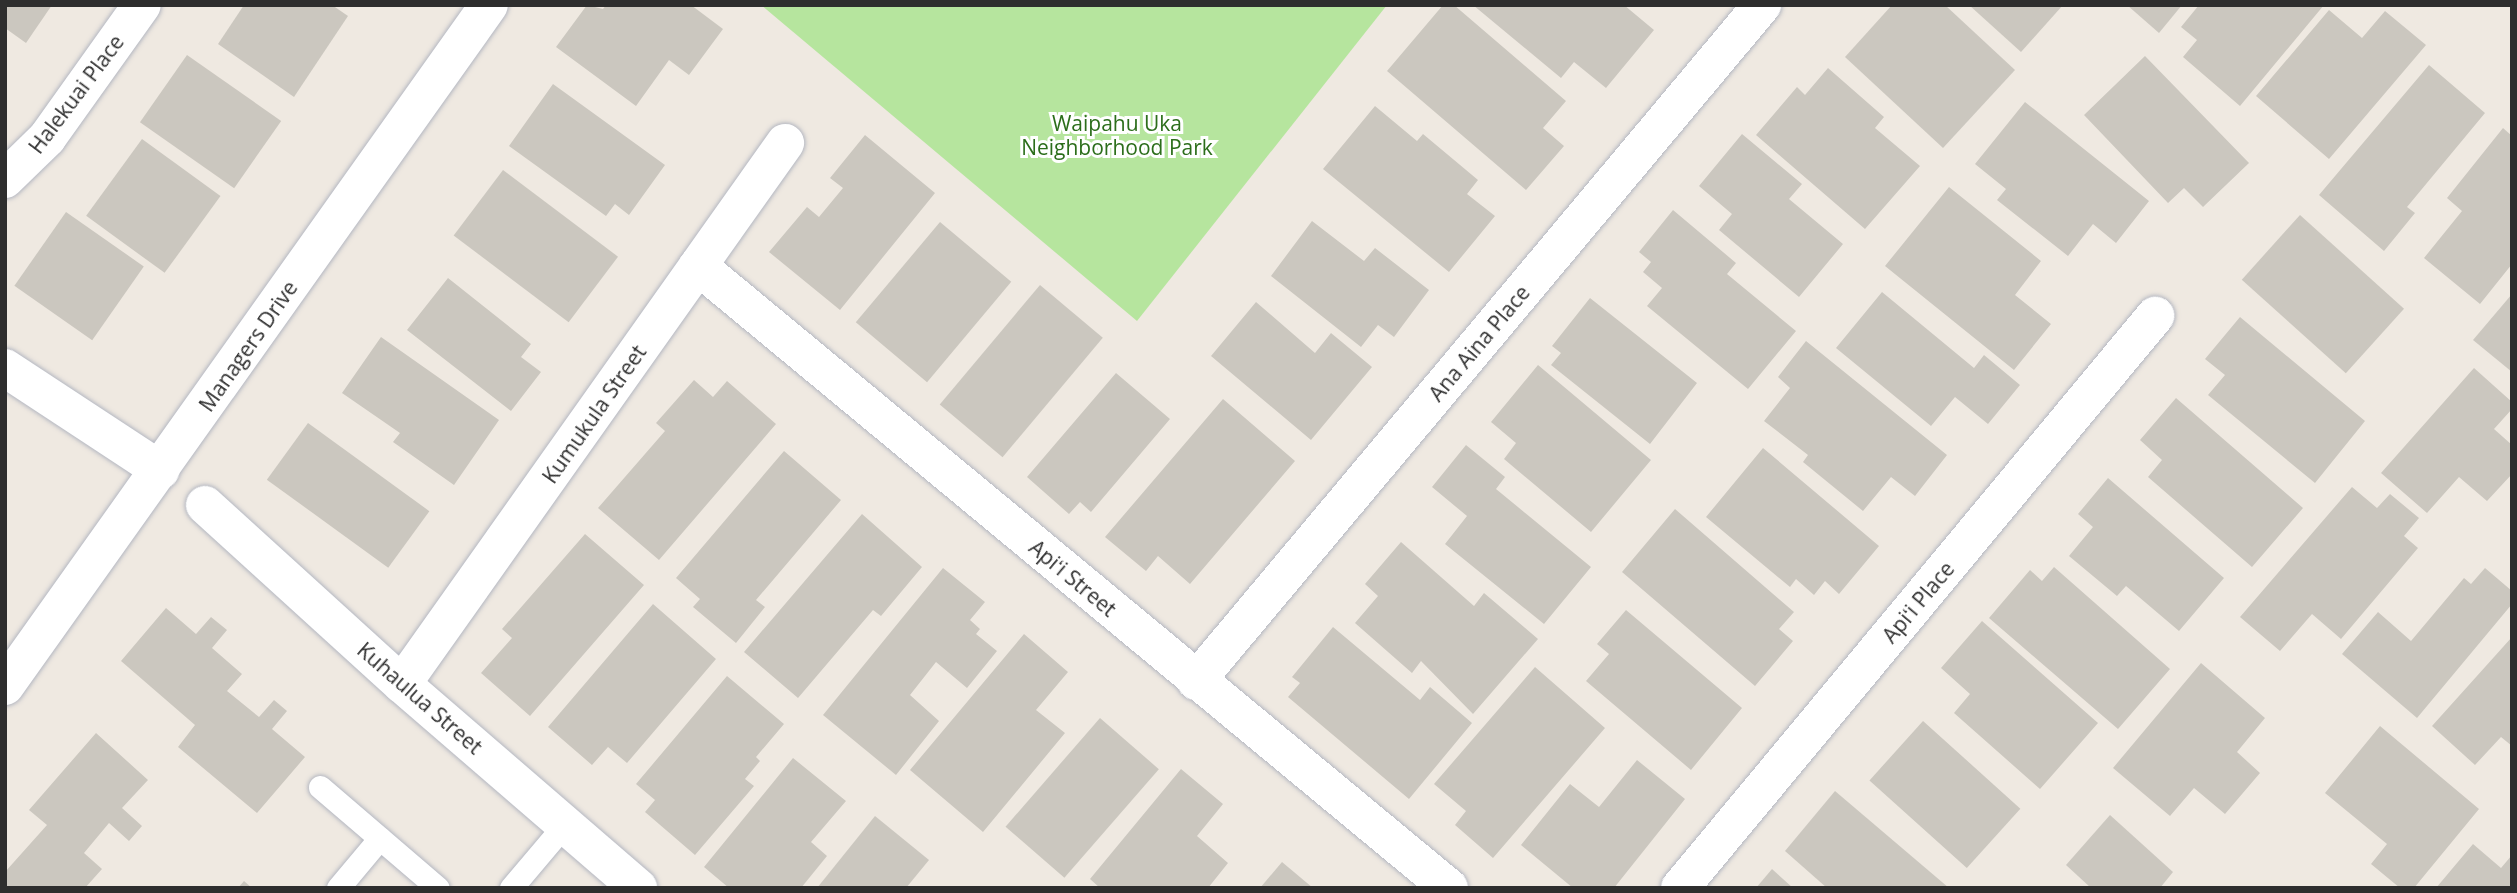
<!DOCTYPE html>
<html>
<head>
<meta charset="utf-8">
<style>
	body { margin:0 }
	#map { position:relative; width:2517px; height:893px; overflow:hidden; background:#efe9e1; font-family:"Open Sans",sans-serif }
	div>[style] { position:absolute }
	.green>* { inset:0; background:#b6e59e }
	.building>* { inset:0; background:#cbc7bf; transform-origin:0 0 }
	.roads { filter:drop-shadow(0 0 2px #b4b7c1) drop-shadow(0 0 2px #b4b7c1) }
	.lane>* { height:23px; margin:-11.5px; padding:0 11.5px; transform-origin:11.5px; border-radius:11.5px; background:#fff }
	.street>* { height:38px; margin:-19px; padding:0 19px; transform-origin:19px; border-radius:19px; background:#fff }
	.secondary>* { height:38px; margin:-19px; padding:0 19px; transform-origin:19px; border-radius:19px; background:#fff }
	span { translate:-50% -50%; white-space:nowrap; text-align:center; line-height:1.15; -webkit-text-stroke:6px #fff; paint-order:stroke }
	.street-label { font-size:21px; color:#2e2e2e }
	.park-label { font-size:21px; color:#2c6e1b }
	.frame { position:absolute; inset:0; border:7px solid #2e2e2e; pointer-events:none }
</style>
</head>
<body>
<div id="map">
	<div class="green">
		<div style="clip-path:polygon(761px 5px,1387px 5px,1137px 321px)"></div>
	</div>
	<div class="building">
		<div style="clip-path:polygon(5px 5px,52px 5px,26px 43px,5px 28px)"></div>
		<div style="clip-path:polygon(244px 5px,332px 5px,348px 16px,294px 97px,218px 44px)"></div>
		<div style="clip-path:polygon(587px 5px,603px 9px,606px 5px,691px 5px,723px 29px,689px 75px,669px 60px,636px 106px,556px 47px)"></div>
		<div style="clip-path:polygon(1443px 5px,1454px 5px,1566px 101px,1543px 128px,1564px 146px,1526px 190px,1387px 71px)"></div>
		<div style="clip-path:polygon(1473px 5px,1624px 5px,1654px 30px,1606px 88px,1574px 62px,1561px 78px)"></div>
		<div style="clip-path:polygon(1892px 5px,1945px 5px,2015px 70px,1943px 148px,1845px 57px)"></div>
		<div style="clip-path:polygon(1969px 5px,2063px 5px,2021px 52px)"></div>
		<div style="clip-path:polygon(2127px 5px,2182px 5px,2159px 33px)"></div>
		<div style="clip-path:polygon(2199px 5px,2324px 5px,2240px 106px,2183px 57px,2197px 40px,2181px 27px)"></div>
		<div style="clip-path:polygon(2329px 10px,2362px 38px,2385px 11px,2426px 45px,2329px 159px,2256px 96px)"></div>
		<div style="left:187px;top:55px;width:115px;height:82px;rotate:35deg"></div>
		<div style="clip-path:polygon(2145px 56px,2249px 163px,2203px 207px,2184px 188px,2168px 203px,2084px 115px)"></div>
		<div style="clip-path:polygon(2429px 65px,2485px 113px,2407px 207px,2415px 213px,2384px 251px,2319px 195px)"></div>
		<div style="clip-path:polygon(1828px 68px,1884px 117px,1875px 128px,1920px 166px,1865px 229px,1756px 135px,1797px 87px,1805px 95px)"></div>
		<div style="clip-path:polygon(553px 84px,665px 165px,629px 215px,615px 204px,606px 216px,509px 146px)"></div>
		<div style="clip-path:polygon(2025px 102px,2149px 201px,2116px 243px,2093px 224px,2068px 256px,1997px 200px,2006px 189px,1975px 164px)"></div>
		<div style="clip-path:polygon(1375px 106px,1417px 141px,1423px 134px,1478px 180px,1467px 194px,1495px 216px,1449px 272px,1323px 169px)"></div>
		<div style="clip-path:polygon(2503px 128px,2512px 136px,2512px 264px,2480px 304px,2424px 258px,2462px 211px,2447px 198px)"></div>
		<div style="clip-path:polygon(1742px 134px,1802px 184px,1789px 199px,1843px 244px,1799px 297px,1719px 230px,1732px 214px,1699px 186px)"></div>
		<div style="clip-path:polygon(865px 135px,935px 193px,840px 310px,769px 252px,807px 207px,819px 217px,843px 188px,830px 178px)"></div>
		<div style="left:142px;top:139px;width:97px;height:95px;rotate:36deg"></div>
		<div style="left:503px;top:170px;width:144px;height:82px;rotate:37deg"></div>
		<div style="clip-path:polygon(1949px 187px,2041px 261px,2015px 295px,2051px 324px,2014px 370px,1885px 266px)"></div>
		<div style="clip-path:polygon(1673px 210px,1736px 263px,1727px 274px,1796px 331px,1748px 389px,1647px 306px,1662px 288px,1643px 272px,1651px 262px,1639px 252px)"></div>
		<div style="left:66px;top:212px;width:95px;height:90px;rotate:35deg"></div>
		<div style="left:2300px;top:215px;width:140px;height:87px;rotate:42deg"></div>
		<div style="clip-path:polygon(1312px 221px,1364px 261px,1375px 248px,1429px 290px,1394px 337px,1378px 325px,1361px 347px,1271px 276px)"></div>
		<div style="left:940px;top:222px;width:93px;height:131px;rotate:40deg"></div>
		<div style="clip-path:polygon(448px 278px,531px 344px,521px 357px,541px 372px,511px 411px,407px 330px)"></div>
		<div style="left:1040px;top:285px;width:82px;height:156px;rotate:40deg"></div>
		<div style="clip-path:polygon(1882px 292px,1974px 368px,1984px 355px,2020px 385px,1988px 424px,1955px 397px,1931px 426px,1836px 348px)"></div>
		<div style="clip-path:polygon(2512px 294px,2512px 372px,2473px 340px)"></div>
		<div style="clip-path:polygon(1590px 298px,1697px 383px,1650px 444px,1551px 365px,1561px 353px,1552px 346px)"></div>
		<div style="clip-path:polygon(1256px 302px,1315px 353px,1331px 333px,1372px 367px,1311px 440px,1211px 356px)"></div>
		<div style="clip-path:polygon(2240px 317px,2365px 421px,2315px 483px,2208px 395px,2225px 375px,2205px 359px)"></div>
		<div style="clip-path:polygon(381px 337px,499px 420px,454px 485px,393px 442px,400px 433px,342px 393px)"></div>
		<div style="clip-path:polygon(1806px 341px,1947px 455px,1915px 496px,1891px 477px,1863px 511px,1803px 462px,1808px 455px,1764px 421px,1790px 388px,1778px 377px)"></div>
		<div style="clip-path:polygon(1538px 365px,1651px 460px,1591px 532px,1504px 459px,1516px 443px,1491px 422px)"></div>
		<div style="clip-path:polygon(2474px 368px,2512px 402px,2512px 409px,2494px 429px,2512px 445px,2512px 474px,2487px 501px,2459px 477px,2427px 513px,2381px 473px)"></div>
		<div style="clip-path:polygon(1116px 373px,1170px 419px,1091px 512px,1080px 502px,1069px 514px,1027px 477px)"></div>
		<div style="clip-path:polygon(694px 380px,713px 397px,727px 381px,776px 424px,659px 560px,598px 508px,665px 431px,656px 423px)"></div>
		<div style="clip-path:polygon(2176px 398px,2303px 508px,2252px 567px,2148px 477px,2162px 460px,2140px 440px)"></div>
		<div style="clip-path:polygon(1223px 399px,1295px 461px,1190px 584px,1158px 556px,1146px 571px,1105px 537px)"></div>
		<div style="left:308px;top:423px;width:150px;height:70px;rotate:36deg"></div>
		<div style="clip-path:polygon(1466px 445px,1505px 477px,1496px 489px,1591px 567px,1544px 624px,1445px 544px,1467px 516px,1432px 487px)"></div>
		<div style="clip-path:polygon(1763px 448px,1879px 546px,1839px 594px,1825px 581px,1814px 595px,1796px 579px,1790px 587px,1706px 517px)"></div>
		<div style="clip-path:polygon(784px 451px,841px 500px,756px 600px,765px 607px,736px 643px,693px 607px,700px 599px,676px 578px)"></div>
		<div style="clip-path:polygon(2108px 478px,2224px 578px,2179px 631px,2126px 586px,2117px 596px,2069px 556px,2093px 527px,2078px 514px)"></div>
		<div style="clip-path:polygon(2352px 487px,2377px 508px,2390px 494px,2419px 518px,2404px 536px,2418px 548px,2341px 639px,2312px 614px,2280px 651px,2240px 617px)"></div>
		<div style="clip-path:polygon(1675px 509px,1794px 612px,1779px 629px,1793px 641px,1755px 686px,1622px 572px)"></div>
		<div style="clip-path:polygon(862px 514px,922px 567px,881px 616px,873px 610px,798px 698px,744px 652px)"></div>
		<div style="clip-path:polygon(585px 534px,644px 585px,530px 716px,481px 673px,512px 638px,502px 629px)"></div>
		<div style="clip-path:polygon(1401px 542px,1474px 606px,1484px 593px,1538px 639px,1473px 714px,1421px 661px,1412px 673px,1355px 623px,1378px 596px,1365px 584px)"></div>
		<div style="clip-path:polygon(2054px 567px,2170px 669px,2118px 729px,1989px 618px,2030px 570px,2042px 581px)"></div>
		<div style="clip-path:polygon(943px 568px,985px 602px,970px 620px,980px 629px,976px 634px,997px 651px,967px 688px,936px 662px,910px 695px,939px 721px,896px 775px,823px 715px)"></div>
		<div style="clip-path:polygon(2485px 568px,2512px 591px,2512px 604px,2417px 718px,2342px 654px,2378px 612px,2411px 641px,2464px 578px,2471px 584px)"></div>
		<div style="clip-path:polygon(653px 604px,716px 659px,627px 763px,608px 747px,592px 765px,548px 727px)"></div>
		<div style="clip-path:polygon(166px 608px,196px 634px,211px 617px,227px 630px,212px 648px,242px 674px,227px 691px,259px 717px,274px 700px,287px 711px,272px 729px,305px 757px,257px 813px,178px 747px,195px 725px,121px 661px)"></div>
		<div style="clip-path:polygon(1626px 610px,1742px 708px,1691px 770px,1586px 681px,1609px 654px,1597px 644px)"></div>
		<div style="clip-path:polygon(1982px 621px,2098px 723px,2040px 789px,1954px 713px,1970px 694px,1941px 668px)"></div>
		<div style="clip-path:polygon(1333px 627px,1420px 700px,1430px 687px,1472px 723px,1409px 799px,1288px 697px,1300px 683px,1292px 677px)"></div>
		<div style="clip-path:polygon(1024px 634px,1068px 672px,1036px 710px,1065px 733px,983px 832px,910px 770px)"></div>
		<div style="clip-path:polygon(2512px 637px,2512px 746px,2501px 737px,2475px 765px,2432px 726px)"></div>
		<div style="clip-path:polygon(2201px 663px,2265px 718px,2237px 752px,2260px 773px,2225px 814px,2194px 788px,2170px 816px,2113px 768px)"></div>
		<div style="clip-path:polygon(1535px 667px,1605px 728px,1493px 858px,1455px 825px,1466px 811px,1434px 784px)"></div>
		<div style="clip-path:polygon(727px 676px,784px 724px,756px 757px,760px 761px,745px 779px,754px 786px,695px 855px,645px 812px,655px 800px,636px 784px)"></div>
		<div style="left:1100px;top:718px;width:78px;height:144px;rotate:41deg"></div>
		<div style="left:1923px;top:721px;width:131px;height:80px;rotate:42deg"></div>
		<div style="clip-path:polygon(2380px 726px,2479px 809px,2414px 888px,2400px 888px,2371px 864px,2387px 844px,2325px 793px)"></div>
		<div style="clip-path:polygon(96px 733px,148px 780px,122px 808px,142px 826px,129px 841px,109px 823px,84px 853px,102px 869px,85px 888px,5px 888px,5px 872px,47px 825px,29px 810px)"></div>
		<div style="clip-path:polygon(793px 758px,846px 801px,811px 842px,827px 856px,801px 888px,729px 888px,704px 867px)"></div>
		<div style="clip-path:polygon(1637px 760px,1685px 799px,1614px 888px,1573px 888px,1521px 845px,1570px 784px,1599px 807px)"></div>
		<div style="clip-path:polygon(1181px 769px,1223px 804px,1197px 836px,1228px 863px,1208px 888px,1100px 888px,1090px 879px)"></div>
		<div style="clip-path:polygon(1835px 791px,1949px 888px,1827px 888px,1785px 851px)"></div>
		<div style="clip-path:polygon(2110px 815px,2173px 872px,2160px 888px,2091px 888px,2066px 865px)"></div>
		<div style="clip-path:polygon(875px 816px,929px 860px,906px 888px,817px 888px)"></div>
		<div style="clip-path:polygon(2473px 844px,2501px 868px,2512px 855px,2512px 888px,2436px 888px)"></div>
		<div style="clip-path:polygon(1282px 862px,1313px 888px,1260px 888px)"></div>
		<div style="clip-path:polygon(1772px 869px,1793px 888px,1756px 888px)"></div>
		<div style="clip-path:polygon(244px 881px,252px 888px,238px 888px)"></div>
	</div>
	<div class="roads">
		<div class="lane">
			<div style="left:320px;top:787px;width:155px;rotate:40.6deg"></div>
			<div style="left:338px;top:888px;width:65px;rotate:-50deg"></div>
			<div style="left:511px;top:888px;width:84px;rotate:-49.8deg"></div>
		</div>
		<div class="street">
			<div style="left:5px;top:179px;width:59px;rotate:-44.3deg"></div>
			<div style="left:47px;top:138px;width:163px;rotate:-54.5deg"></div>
			<div style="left:698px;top:266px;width:975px;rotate:39.63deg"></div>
			<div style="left:5px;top:368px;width:186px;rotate:33.3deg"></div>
			<div style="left:205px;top:505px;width:266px;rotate:42.3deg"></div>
			<div style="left:402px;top:684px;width:312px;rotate:40.8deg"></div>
			<div style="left:1196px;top:681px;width:882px;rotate:-50.06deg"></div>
			<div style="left:402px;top:684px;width:663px;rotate:-54.7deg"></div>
			<div style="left:1680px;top:888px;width:744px;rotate:-50.29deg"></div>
		</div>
		<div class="secondary">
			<div style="left:5px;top:686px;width:835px;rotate:-54.6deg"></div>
		</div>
	</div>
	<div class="street-label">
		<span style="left:76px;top:94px;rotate:-53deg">Halekuai Place</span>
		<span style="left:1479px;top:343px;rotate:-50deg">Ana Aina Place</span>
		<span style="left:248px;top:346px;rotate:-55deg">Managers Drive</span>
		<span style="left:594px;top:414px;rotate:-55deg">Kumukula Street</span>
		<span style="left:1073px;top:578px;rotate:40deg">Apiʻi Street</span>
		<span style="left:1918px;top:602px;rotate:-50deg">Apiʻi Place</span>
		<span style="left:420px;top:698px;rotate:41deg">Kuhaulua Street</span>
	</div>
	<div class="park-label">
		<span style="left:1117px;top:135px">Waipahu Uka<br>Neighborhood Park</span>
	</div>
	<div class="frame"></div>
</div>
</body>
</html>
